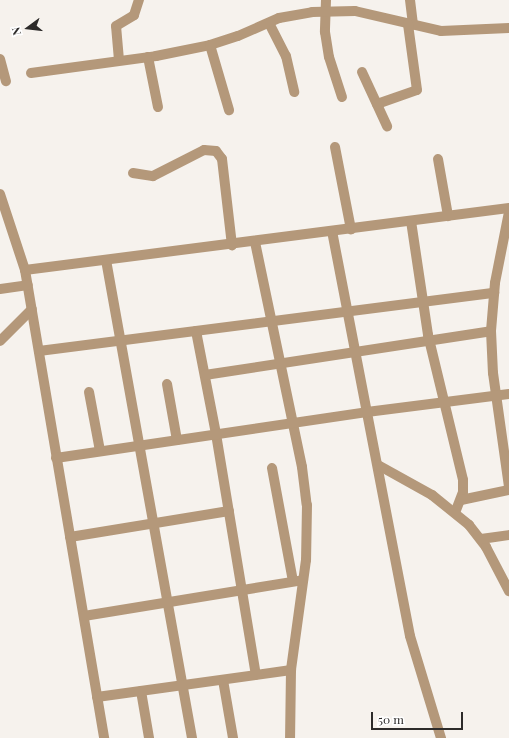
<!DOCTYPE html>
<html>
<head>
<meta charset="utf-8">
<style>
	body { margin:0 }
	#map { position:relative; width:509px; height:738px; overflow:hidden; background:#f6f2ed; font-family:"Playfair Display",serif }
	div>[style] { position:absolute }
	.minor>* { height:10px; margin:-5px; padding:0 5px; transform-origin:5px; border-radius:5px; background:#b4987a }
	span { translate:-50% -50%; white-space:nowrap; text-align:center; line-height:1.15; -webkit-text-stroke:4px #fff; paint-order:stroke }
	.north { position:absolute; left:8px; top:8px; width:40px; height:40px; -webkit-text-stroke:3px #fff; paint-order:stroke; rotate:255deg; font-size:11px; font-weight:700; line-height:16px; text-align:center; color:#2d2b2a }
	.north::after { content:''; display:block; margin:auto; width:14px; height:18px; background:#2d2b2a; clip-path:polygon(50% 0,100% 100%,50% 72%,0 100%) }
	.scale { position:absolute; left:371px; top:712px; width:92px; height:18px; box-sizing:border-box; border:2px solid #2d2b2a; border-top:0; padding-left:5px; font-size:12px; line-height:14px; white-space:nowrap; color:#2d2b2a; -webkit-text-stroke:3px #fff; paint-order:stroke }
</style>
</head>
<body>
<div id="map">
	<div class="minor">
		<div style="left:326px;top:0;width:32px;rotate:92deg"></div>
		<div style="left:325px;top:32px;width:25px;rotate:81deg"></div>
		<div style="left:329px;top:57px;width:42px;rotate:72deg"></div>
		<div style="left:410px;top:0;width:25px;rotate:83deg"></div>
		<div style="left:269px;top:23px;width:37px;rotate:63deg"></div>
		<div style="left:286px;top:56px;width:37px;rotate:77deg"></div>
		<div style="left:210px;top:45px;width:68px;rotate:73.7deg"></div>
		<div style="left:148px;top:57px;width:51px;rotate:78.7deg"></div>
		<div style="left:0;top:59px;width:23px;rotate:75deg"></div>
		<div style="left:119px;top:60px;width:34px;rotate:-95deg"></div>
		<div style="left:116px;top:26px;width:21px;rotate:-31deg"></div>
		<div style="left:134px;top:15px;width:16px;rotate:-72deg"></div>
		<div style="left:362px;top:72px;width:60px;rotate:65.2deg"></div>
		<div style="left:31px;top:73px;width:126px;rotate:-7.7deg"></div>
		<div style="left:156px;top:56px;width:55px;rotate:-11.5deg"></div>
		<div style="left:210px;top:45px;width:29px;rotate:-18deg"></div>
		<div style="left:238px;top:36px;width:45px;rotate:-23.7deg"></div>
		<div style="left:279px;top:18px;width:34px;rotate:-10deg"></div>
		<div style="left:312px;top:12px;width:43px;rotate:-1.3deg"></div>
		<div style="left:355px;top:11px;width:88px;rotate:13.1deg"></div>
		<div style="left:441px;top:31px;width:68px;rotate:-2.5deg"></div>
		<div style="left:377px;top:104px;width:42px;rotate:-19.3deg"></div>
		<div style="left:417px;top:90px;width:67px;rotate:-97.8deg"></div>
		<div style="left:335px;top:147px;width:84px;rotate:79deg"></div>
		<div style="left:438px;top:159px;width:58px;rotate:80deg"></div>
		<div style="left:133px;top:173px;width:20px;rotate:9deg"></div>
		<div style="left:153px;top:176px;width:57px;rotate:-27deg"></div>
		<div style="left:204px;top:150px;width:12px;rotate:5deg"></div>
		<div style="left:216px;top:151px;width:10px;rotate:53deg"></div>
		<div style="left:222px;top:159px;width:87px;rotate:83.4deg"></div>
		<div style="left:0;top:194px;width:80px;rotate:71.8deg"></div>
		<div style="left:25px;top:270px;width:475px;rotate:80.4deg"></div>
		<div style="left:509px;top:212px;width:72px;rotate:101.2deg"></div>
		<div style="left:495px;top:283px;width:48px;rotate:94.8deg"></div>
		<div style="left:491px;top:331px;width:42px;rotate:87.3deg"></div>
		<div style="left:493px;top:373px;width:115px;rotate:82deg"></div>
		<div style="left:411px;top:221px;width:115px;rotate:81.5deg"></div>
		<div style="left:428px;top:335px;width:149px;rotate:76.4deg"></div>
		<div style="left:463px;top:480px;width:12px;rotate:90deg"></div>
		<div style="left:463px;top:492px;width:22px;rotate:111deg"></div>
		<div style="left:332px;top:231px;width:412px;rotate:79.1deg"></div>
		<div style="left:410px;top:636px;width:107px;rotate:73.1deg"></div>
		<div style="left:255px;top:242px;width:230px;rotate:78.2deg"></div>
		<div style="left:302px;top:467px;width:38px;rotate:83deg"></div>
		<div style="left:307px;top:505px;width:55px;rotate:91deg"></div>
		<div style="left:306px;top:560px;width:111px;rotate:97.8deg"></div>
		<div style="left:291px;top:670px;width:68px;rotate:90.8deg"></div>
		<div style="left:106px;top:260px;width:486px;rotate:79.8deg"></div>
		<div style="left:25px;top:270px;width:488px;rotate:-7.3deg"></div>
		<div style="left:0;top:289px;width:28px;rotate:-8deg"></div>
		<div style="left:196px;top:331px;width:105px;rotate:79deg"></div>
		<div style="left:216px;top:434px;width:244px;rotate:80.6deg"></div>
		<div style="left:0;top:341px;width:45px;rotate:-45deg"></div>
		<div style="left:39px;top:351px;width:459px;rotate:-7.3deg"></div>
		<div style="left:205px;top:375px;width:289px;rotate:-8.7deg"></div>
		<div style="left:167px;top:384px;width:57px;rotate:79.9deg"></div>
		<div style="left:89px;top:392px;width:60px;rotate:79.4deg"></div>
		<div style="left:56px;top:458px;width:314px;rotate:-8.4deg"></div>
		<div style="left:367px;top:412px;width:143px;rotate:-7.2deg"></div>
		<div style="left:378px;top:465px;width:62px;rotate:29.1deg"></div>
		<div style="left:432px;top:495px;width:48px;rotate:39deg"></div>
		<div style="left:469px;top:525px;width:28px;rotate:52deg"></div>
		<div style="left:486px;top:547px;width:50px;rotate:62.4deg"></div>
		<div style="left:272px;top:468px;width:115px;rotate:79.5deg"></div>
		<div style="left:461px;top:500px;width:49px;rotate:-11.8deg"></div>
		<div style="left:70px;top:537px;width:161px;rotate:-9.3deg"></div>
		<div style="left:481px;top:539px;width:28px;rotate:-8deg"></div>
		<div style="left:84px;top:616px;width:222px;rotate:-9.3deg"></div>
		<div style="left:223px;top:680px;width:59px;rotate:80.2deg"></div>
		<div style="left:141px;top:691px;width:48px;rotate:80.3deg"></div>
		<div style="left:97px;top:697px;width:196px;rotate:-7.9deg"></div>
	</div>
	<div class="north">N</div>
	<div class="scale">50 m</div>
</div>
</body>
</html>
